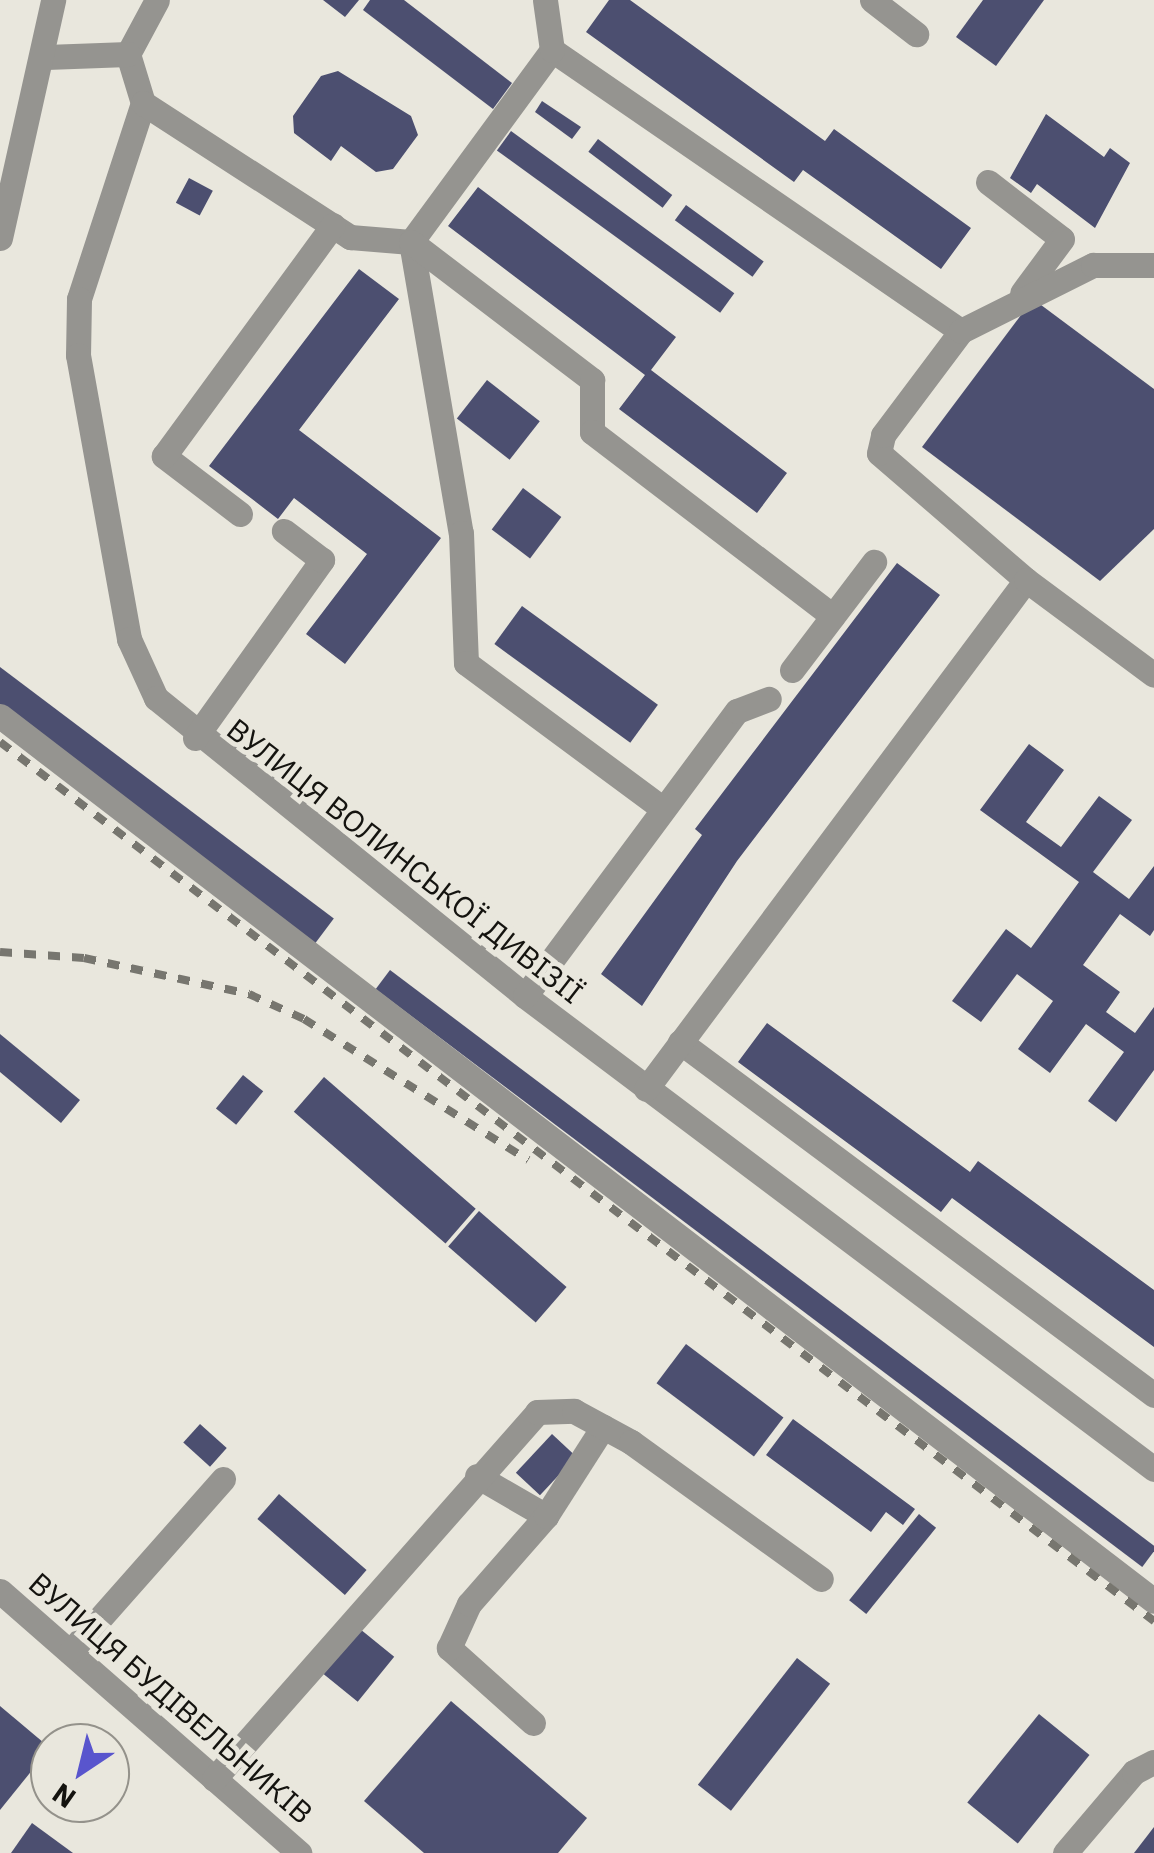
<!DOCTYPE html>
<html>
<head>
<meta charset="utf-8">
<style>
	body { margin:0 }
	#map { position:relative; width:1154px; height:1853px; overflow:hidden; background:#e9e7dd; font-family:"IBM Plex Sans",sans-serif }
	div>[style] { position:absolute }
	.building>* { inset:0; background:#4c4f70; transform-origin:0 0 }
	.minor>* { height:25px; margin:-12.5px; padding:0 12.5px; transform-origin:12.5px; border-radius:12.5px; background:#959490 }
	.rail>* { height:8px; margin-top:-4px; transform-origin:0; background:repeating-linear-gradient(90deg,#77766f 0 12px,transparent 0 24px) }
	span { translate:-50% -50%; white-space:nowrap; text-align:center; line-height:1.15; -webkit-text-stroke:10px #e9e7dd; paint-order:stroke }
	.street-label { font-size:30px; color:#14130f }
	.north { position:absolute; left:30px; top:1723px; width:100px; height:100px; box-sizing:border-box; background:#e9e7dd; border:2px solid #94928b; border-radius:50%; rotate:215deg; font-size:28px; font-weight:700; line-height:40px; text-align:center; color:#14130f }
	.north::after { content:''; display:block; margin:auto; width:35px; height:45px; background:#5955cd; clip-path:polygon(50% 0,100% 100%,50% 72%,0 100%) }
</style>
</head>
<body>
<div id="map">
	<div class="building">
		<div style="clip-path:polygon(323px 0,359px 0,345px 17px)"></div>
		<div style="clip-path:polygon(370px 0,404px 0,512px 83px,493px 109px,363px 10px)"></div>
		<div style="clip-path:polygon(609px 0,630px 0,825px 141px,834px 129px,971px 228px,941px 269px,803px 170px,794px 182px,586px 32px)"></div>
		<div style="clip-path:polygon(983px 0,1044px 0,996px 66px,956px 37px)"></div>
		<div style="clip-path:polygon(338px 71px,411px 116px,418px 135px,393px 169px,376px 172px,341px 146px,331px 161px,294px 133px,293px 116px,321px 76px)"></div>
		<div style="clip-path:polygon(542px 101px,581px 127px,572px 139px,535px 112px)"></div>
		<div style="clip-path:polygon(1046px 114px,1104px 157px,1110px 148px,1130px 163px,1095px 228px,1037px 184px,1031px 193px,1010px 178px)"></div>
		<div style="left:511px;top:131px;width:276px;height:24px;rotate:36deg"></div>
		<div style="left:598px;top:139px;width:93px;height:16px;rotate:37deg"></div>
		<div style="left:189px;top:178px;width:27px;height:28px;rotate:28deg"></div>
		<div style="clip-path:polygon(478px 187px,676px 337px,651px 370px,787px 473px,757px 513px,619px 409px,645px 375px,448px 226px)"></div>
		<div style="left:686px;top:205px;width:96px;height:19px;rotate:36deg"></div>
		<div style="clip-path:polygon(359px 269px,399px 299px,299px 430px,441px 538px,345px 664px,306px 634px,367px 554px,294px 498px,278px 519px,209px 466px)"></div>
		<div style="clip-path:polygon(1033px 299px,1154px 389px,1154px 529px,1100px 581px,922px 447px)"></div>
		<div style="left:487px;top:380px;width:67px;height:49px;rotate:38deg"></div>
		<div style="left:523px;top:488px;width:48px;height:52px;rotate:37deg"></div>
		<div style="clip-path:polygon(897px 563px,940px 595px,737px 861px,642px 1006px,601px 974px,702px 835px,695px 829px)"></div>
		<div style="left:522px;top:606px;width:168px;height:47px;rotate:36deg"></div>
		<div style="left:0;top:667px;width:418px;height:34px;rotate:37deg"></div>
		<div style="clip-path:polygon(1029px 744px,1064px 770px,1026px 822px,1061px 847px,1099px 796px,1132px 820px,1093px 872px,1129px 899px,1154px 866px,1154px 930px,1150px 936px,1120px 914px,1083px 965px,1120px 992px,1106px 1012px,1135px 1033px,1154px 1007px,1154px 1070px,1116px 1122px,1088px 1101px,1124px 1052px,1086px 1024px,1050px 1073px,1018px 1049px,1053px 1001px,1017px 974px,981px 1022px,952px 1001px,1006px 929px,1031px 948px,1079px 882px,980px 810px)"></div>
		<div style="left:390px;top:970px;width:960px;height:24px;rotate:37deg"></div>
		<div style="clip-path:polygon(767px 1023px,970px 1172px,978px 1161px,1154px 1290px,1154px 1347px,952px 1198px,941px 1212px,738px 1062px)"></div>
		<div style="clip-path:polygon(0 1034px,80px 1100px,61px 1123px,0 1072px)"></div>
		<div style="left:243px;top:1075px;width:26px;height:43px;rotate:39deg"></div>
		<div style="left:324px;top:1077px;width:201px;height:46px;rotate:41deg"></div>
		<div style="left:479px;top:1211px;width:116px;height:47px;rotate:41deg"></div>
		<div style="left:686px;top:1344px;width:122px;height:49px;rotate:37deg"></div>
		<div style="clip-path:polygon(793px 1419px,915px 1509px,903px 1525px,886px 1512px,871px 1532px,766px 1455px)"></div>
		<div style="left:200px;top:1424px;width:36px;height:25px;rotate:42deg"></div>
		<div style="left:552px;top:1434px;width:33px;height:53px;rotate:43deg"></div>
		<div style="left:279px;top:1494px;width:116px;height:33px;rotate:41deg"></div>
		<div style="left:919px;top:1514px;width:22px;height:111px;rotate:39deg"></div>
		<div style="left:360px;top:1629px;width:44px;height:58px;rotate:39deg"></div>
		<div style="left:797px;top:1658px;width:42px;height:161px;rotate:38deg"></div>
		<div style="clip-path:polygon(451px 1701px,587px 1818px,558px 1853px,424px 1853px,364px 1801px)"></div>
		<div style="clip-path:polygon(0 1706px,50px 1748px,0 1810px)"></div>
		<div style="left:1039px;top:1714px;width:65px;height:114px;rotate:39deg"></div>
		<div style="clip-path:polygon(32px 1823px,73px 1853px,11px 1853px)"></div>
		<div style="clip-path:polygon(1154px 1827px,1154px 1853px,1134px 1853px)"></div>
	</div>
	<div class="minor">
		<div style="left:872px;top:0;width:56px;rotate:37.7deg"></div>
		<div style="left:552px;top:50px;width:496px;rotate:34.5deg"></div>
		<div style="left:128px;top:54px;width:51px;rotate:73deg"></div>
		<div style="left:143px;top:103px;width:206px;rotate:108.1deg"></div>
		<div style="left:79px;top:299px;width:56px;rotate:91deg"></div>
		<div style="left:78px;top:355px;width:289px;rotate:79.8deg"></div>
		<div style="left:129px;top:639px;width:65px;rotate:65.4deg"></div>
		<div style="left:156px;top:698px;width:474px;rotate:38.9deg"></div>
		<div style="left:525px;top:996px;width:787px;rotate:36.94deg"></div>
		<div style="left:128px;top:54px;width:61px;rotate:-61.8deg"></div>
		<div style="left:46px;top:57px;width:82px;rotate:-2.1deg"></div>
		<div style="left:143px;top:103px;width:247px;rotate:32.9deg"></div>
		<div style="left:350px;top:237px;width:61px;rotate:4.7deg"></div>
		<div style="left:411px;top:242px;width:238px;rotate:-53.7deg"></div>
		<div style="left:552px;top:50px;width:50px;rotate:-98deg"></div>
		<div style="left:988px;top:182px;width:93px;rotate:37.6deg"></div>
		<div style="left:1062px;top:239px;width:67px;rotate:126.5deg"></div>
		<div style="left:0;top:238px;width:244px;rotate:-77.4deg"></div>
		<div style="left:411px;top:242px;width:295px;rotate:80.3deg"></div>
		<div style="left:461px;top:533px;width:130px;rotate:87.8deg"></div>
		<div style="left:466px;top:663px;width:245px;rotate:36.5deg"></div>
		<div style="left:411px;top:242px;width:228px;rotate:37.3deg"></div>
		<div style="left:592px;top:380px;width:52px;rotate:90deg"></div>
		<div style="left:592px;top:432px;width:303px;rotate:37.4deg"></div>
		<div style="left:240px;top:514px;width:96px;rotate:-142.7deg"></div>
		<div style="left:164px;top:456px;width:286px;rotate:-53.8deg"></div>
		<div style="left:1026px;top:580px;width:194px;rotate:-139.2deg"></div>
		<div style="left:879px;top:453px;width:18px;rotate:-77deg"></div>
		<div style="left:883px;top:435px;width:130px;rotate:-53.1deg"></div>
		<div style="left:961px;top:331px;width:148px;rotate:-26.6deg"></div>
		<div style="left:1093px;top:265px;width:61px"></div>
		<div style="left:792px;top:670px;width:136px;rotate:-52.8deg"></div>
		<div style="left:0;top:716px;width:1454px;rotate:37.48deg"></div>
		<div style="left:195px;top:738px;width:219px;rotate:-54.5deg"></div>
		<div style="left:322px;top:560px;width:48px;rotate:-142.7deg"></div>
		<div style="left:525px;top:996px;width:355px;rotate:-53.4deg"></div>
		<div style="left:737px;top:711px;width:34px;rotate:-21deg"></div>
		<div style="left:680px;top:1042px;width:591px;rotate:36.68deg"></div>
		<div style="left:646px;top:1089px;width:635px;rotate:-53.26deg"></div>
		<div style="left:1026px;top:580px;width:159px;rotate:36.6deg"></div>
		<div style="left:477px;top:1476px;width:80px;rotate:30.1deg"></div>
		<div style="left:0;top:1591px;width:398px;rotate:41.2deg"></div>
		<div style="left:70px;top:1652px;width:231px;rotate:-48.5deg"></div>
		<div style="left:533px;top:1723px;width:113px;rotate:-138.2deg"></div>
		<div style="left:449px;top:1648px;width:48px;rotate:-65.6deg"></div>
		<div style="left:469px;top:1604px;width:117px;rotate:-48.8deg"></div>
		<div style="left:546px;top:1516px;width:106px;rotate:-57.4deg"></div>
		<div style="left:214px;top:1779px;width:489px;rotate:-48.6deg"></div>
		<div style="left:537px;top:1412px;width:37px;rotate:-2deg"></div>
		<div style="left:574px;top:1411px;width:65px;rotate:28.5deg"></div>
		<div style="left:631px;top:1442px;width:234px;rotate:35.8deg"></div>
		<div style="left:1065px;top:1853px;width:106px;rotate:-49.6deg"></div>
		<div style="left:1134px;top:1772px;width:22px;rotate:-27deg"></div>
	</div>
	<div class="rail">
		<div style="left:0;top:742px;width:1451px;rotate:37.3deg"></div>
		<div style="left:0;top:952px;width:84px;rotate:4.1deg"></div>
		<div style="left:84px;top:958px;width:169px;rotate:12.3deg"></div>
		<div style="left:249px;top:994px;width:60px;rotate:24.4deg"></div>
		<div style="left:304px;top:1019px;width:265px;rotate:32.2deg"></div>
	</div>
	<div class="street-label">
		<span style="left:405px;top:861px;rotate:38deg">ВУЛИЦЯ ВОЛИНСЬКОЇ ДИВІЗІЇ</span>
		<span style="left:171px;top:1698px;rotate:41deg">ВУЛИЦЯ БУДІВЕЛЬНИКІВ</span>
	</div>
	<div class="north">N</div>
</div>
</body>
</html>
